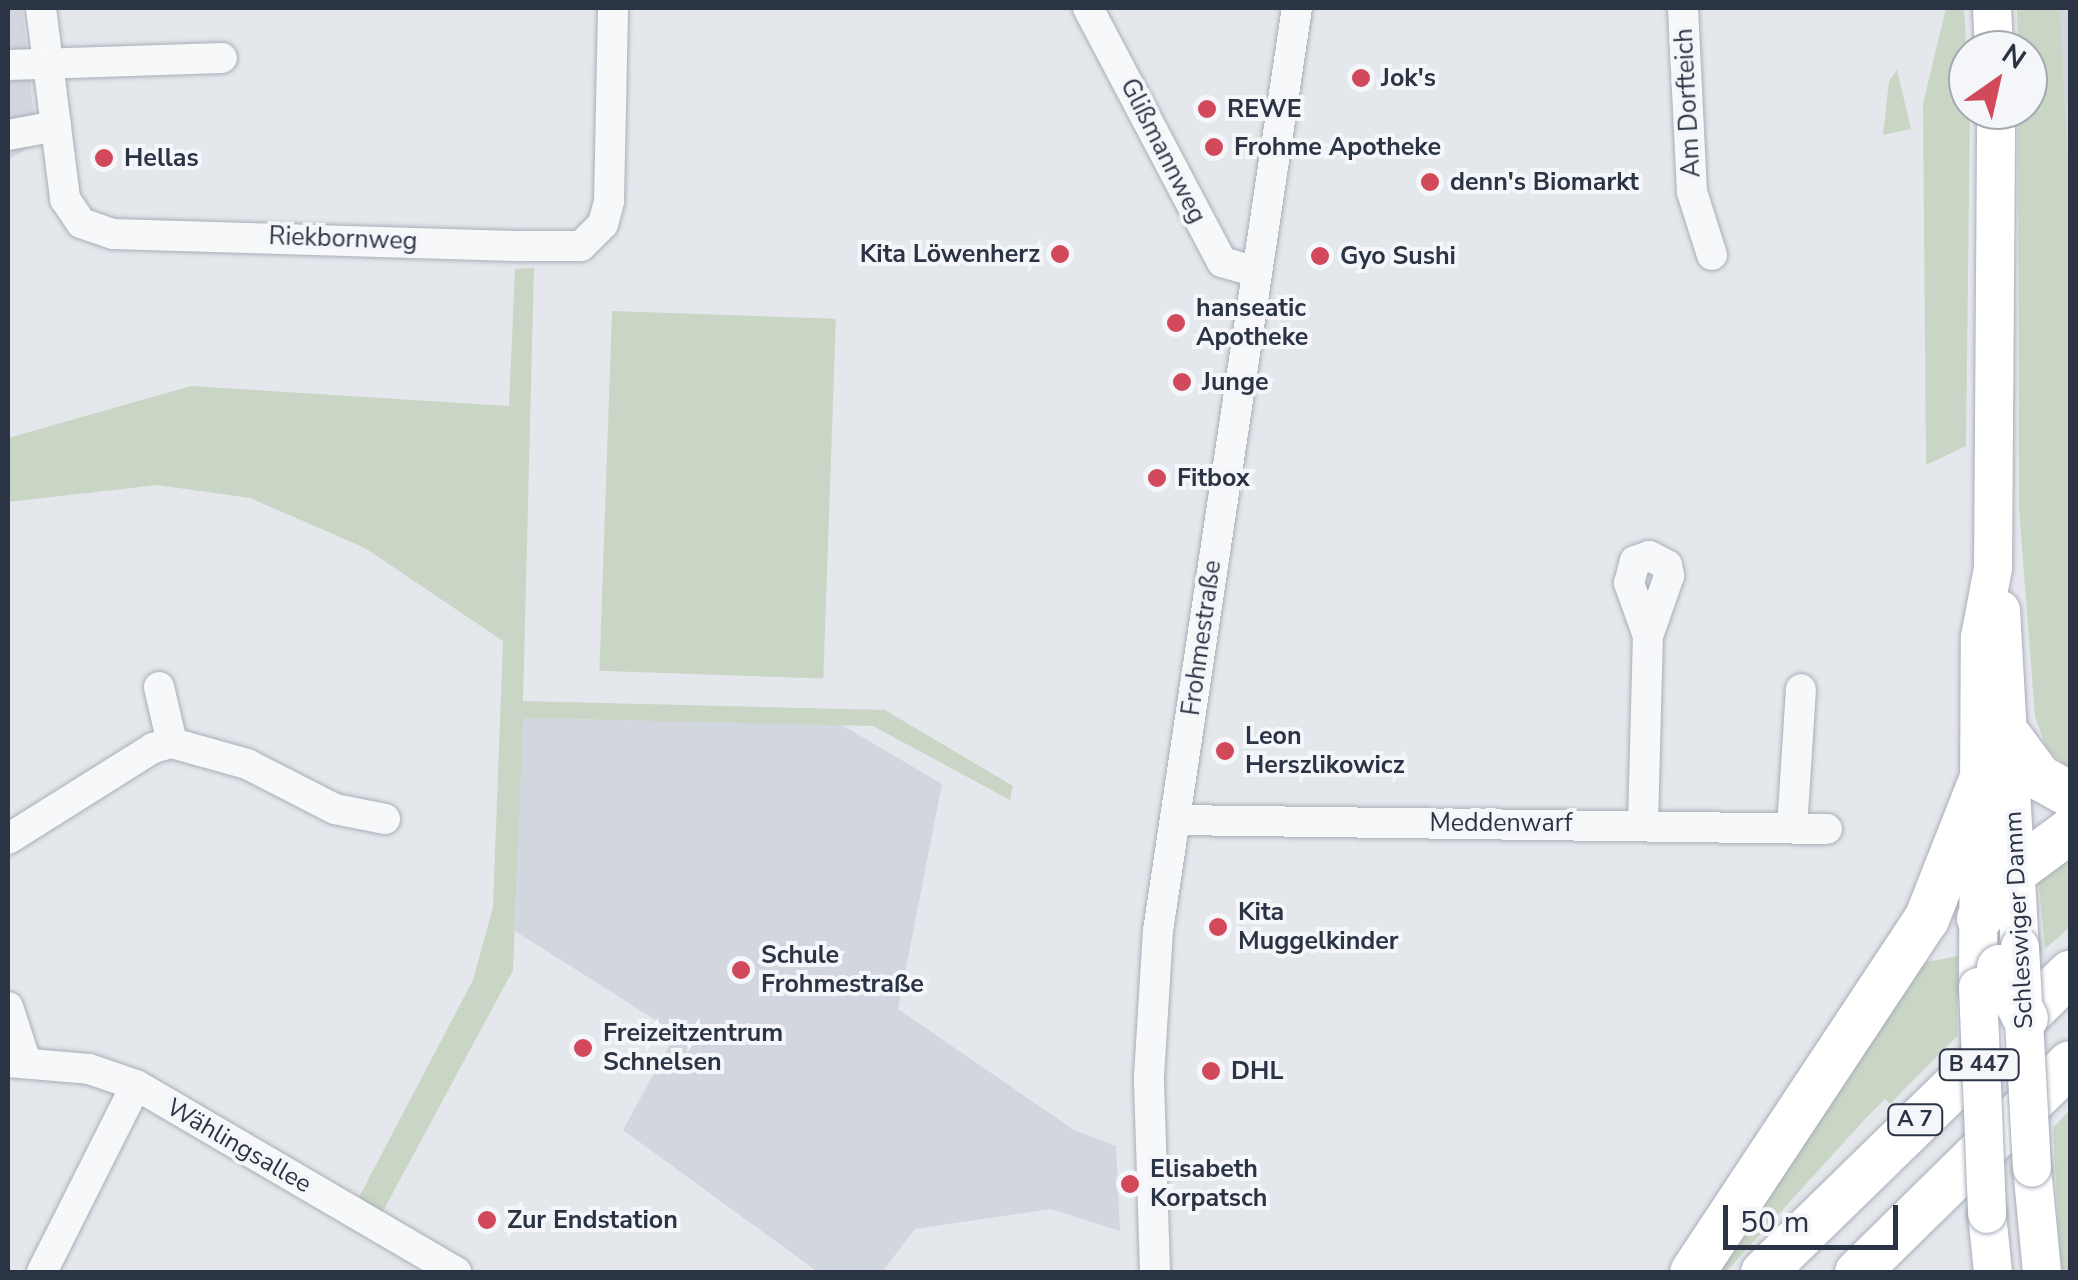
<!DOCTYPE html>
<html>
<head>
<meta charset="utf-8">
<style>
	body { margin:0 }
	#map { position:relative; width:2078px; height:1280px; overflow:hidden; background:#e4e7ec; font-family:"Nunito Sans",sans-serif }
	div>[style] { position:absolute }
	.built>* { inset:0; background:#d2d6de }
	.green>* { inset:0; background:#c9d6c5; transform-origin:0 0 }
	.roads { filter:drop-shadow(0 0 2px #a9aeb7) drop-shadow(0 0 2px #a9aeb7) }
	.minor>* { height:30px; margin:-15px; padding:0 15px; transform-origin:15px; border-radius:15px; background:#f7f8fa }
	.major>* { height:38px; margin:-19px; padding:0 19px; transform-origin:19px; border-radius:19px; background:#fff }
	.highway>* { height:45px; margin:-22.5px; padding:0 22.5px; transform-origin:22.5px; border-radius:22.5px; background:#fff }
	.bridges { filter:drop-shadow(0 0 2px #a3abb8) drop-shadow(0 0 2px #a3abb8) }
	.major-bridge>* { height:38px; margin:-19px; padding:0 19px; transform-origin:19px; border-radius:19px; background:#fff }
	.highway-bridge>* { height:45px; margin:-22.5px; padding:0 22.5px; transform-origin:22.5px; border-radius:22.5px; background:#fff }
	.dots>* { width:28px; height:28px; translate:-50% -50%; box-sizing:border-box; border:5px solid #f4f6f9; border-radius:50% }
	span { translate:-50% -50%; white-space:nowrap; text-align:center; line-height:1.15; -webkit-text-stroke:8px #f4f6f9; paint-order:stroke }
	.shield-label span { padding:2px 8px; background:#f4f6f9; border:2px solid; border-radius:8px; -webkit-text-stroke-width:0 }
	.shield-label { font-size:22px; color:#2b3445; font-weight:700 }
	.poi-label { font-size:25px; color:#2b3445; font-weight:700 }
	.left { translate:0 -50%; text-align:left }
	.right { translate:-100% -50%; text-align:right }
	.street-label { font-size:25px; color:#2b3445 }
	.frame { position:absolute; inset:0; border:10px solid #2b3445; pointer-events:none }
	.north { position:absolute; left:1948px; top:30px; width:100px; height:100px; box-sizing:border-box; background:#f4f6f9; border:2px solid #a4a8b1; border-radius:50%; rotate:34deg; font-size:28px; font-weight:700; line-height:40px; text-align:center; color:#2b3445 }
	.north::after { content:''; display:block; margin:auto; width:35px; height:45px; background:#d1495b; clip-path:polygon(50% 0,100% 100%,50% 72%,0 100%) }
	.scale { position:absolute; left:1723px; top:1205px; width:175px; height:45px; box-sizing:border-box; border:5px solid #2b3445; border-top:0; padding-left:12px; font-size:30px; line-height:35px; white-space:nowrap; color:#2b3445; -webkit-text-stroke:8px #f4f6f9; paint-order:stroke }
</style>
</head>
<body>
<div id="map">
	<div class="built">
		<div style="clip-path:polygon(8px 8px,22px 8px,37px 143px,8px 160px)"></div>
		<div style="clip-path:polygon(2060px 8px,2070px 8px,2070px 197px)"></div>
		<div style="clip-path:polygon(522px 718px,842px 725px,942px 784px,898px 1009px,1074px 1130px,1116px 1146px,1120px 1231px,1051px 1209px,915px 1229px,882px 1272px,818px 1272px,623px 1130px,676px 1033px,515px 931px)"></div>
	</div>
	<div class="green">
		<div style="clip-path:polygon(1946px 8px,1964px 8px,1970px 110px,1966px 446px,1926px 465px,1923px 104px)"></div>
		<div style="clip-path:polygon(2017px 8px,2060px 8px,2070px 198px,2070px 769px,2047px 749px,2035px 717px,2019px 508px,2018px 110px,2028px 110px,2028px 50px,2018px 50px)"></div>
		<div style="clip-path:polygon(1897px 70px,1911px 129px,1883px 135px,1889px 81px)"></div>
		<div style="clip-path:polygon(534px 268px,523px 701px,885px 710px,1013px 786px,1010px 800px,873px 726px,523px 718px,513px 970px,382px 1213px,358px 1199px,473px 980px,493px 907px,503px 641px,365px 548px,250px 498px,157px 485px,8px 502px,8px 438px,191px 386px,509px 406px,515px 269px)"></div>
		<div style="left:612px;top:311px;width:224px;height:360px;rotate:2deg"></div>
		<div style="clip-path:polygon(2070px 853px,2070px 927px,2045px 949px,2038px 875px)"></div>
		<div style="clip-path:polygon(1958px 956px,1957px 1036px,1890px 1104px,1885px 1099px,1866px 1118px,1726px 1272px,1706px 1272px,1922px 963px)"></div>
		<div style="clip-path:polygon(2070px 1110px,2070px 1272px,2061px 1272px,2053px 1128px)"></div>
	</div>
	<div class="roads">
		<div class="minor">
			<div style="left:41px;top:8px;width:193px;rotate:82.8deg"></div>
			<div style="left:65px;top:199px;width:29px;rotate:56deg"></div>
			<div style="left:81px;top:223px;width:34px;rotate:19deg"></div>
			<div style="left:113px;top:234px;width:410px;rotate:1.7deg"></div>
			<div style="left:523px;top:246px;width:58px"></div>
			<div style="left:581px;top:246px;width:31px;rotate:-45deg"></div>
			<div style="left:603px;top:224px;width:24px;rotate:-75deg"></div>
			<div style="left:609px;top:201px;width:193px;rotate:-88.8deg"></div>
			<div style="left:1088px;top:8px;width:287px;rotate:62.2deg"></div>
			<div style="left:1222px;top:262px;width:36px;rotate:16deg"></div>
			<div style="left:1683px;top:8px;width:184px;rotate:87.2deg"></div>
			<div style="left:1692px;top:192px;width:66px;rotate:72.4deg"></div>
			<div style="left:8px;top:65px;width:214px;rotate:-1.9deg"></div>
			<div style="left:8px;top:135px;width:49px;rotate:-10.6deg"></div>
			<div style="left:159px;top:687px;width:57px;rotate:76.9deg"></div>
			<div style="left:1175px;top:820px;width:652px;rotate:0.79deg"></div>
			<div style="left:1643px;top:824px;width:188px;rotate:-88.5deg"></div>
			<div style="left:1648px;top:636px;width:64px;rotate:-70.7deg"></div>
			<div style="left:1669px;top:576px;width:11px;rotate:-100deg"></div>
			<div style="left:1667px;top:565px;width:20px;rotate:-153deg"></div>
			<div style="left:1649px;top:556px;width:15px;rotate:160deg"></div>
			<div style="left:1635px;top:561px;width:23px;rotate:105deg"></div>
			<div style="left:1629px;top:583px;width:56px;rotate:70.3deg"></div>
			<div style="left:1792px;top:828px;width:139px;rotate:-86.3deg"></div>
			<div style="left:8px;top:839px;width:171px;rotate:-32.1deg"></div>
			<div style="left:153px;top:748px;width:20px;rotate:-15deg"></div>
			<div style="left:172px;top:743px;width:78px;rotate:15.6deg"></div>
			<div style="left:247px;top:764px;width:99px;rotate:27.1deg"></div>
			<div style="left:335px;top:809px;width:51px;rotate:11.3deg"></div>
			<div style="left:8px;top:1007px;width:58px;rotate:71.9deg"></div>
			<div style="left:8px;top:1062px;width:81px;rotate:4.9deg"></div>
			<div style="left:89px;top:1069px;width:50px;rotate:18.8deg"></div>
			<div style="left:136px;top:1085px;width:371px;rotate:30.3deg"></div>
			<div style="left:42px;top:1272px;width:209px;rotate:-63.3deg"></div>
			<div style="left:1155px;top:1272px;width:195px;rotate:-91.8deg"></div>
			<div style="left:1149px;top:1077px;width:146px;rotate:-86.5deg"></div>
			<div style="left:1158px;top:931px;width:933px;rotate:-81.44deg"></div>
		</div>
		<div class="major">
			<div style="left:1992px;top:8px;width:42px;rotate:87.3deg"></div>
			<div style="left:2001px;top:610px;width:338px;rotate:86.8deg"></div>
			<div style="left:1978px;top:987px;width:350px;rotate:-89.7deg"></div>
			<div style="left:1980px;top:637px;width:70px;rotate:-79.3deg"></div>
			<div style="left:1993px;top:568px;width:458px;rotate:-89.6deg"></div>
			<div style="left:2032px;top:1168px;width:104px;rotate:84.5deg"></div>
			<div style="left:1987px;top:1214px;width:58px;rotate:84.1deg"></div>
		</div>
		<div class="highway">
			<div style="left:2010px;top:738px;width:49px;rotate:53.4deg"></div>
			<div style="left:2039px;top:777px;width:35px;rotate:29deg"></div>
			<div style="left:1979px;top:918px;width:43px;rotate:-59.3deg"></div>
			<div style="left:2001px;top:881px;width:86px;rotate:-36.5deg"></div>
			<div style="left:1692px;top:1272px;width:424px;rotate:-56.5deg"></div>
			<div style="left:1926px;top:919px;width:147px;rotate:-68.5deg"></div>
			<div style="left:1763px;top:1272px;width:429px;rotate:-44.3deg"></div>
			<div style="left:1857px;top:1272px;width:298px;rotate:-44.5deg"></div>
		</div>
	</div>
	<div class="bridges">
		<div class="major-bridge">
			<div style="left:2020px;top:947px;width:221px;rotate:86.9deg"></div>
			<div style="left:1978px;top:987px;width:227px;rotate:87.7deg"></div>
		</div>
		<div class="highway-bridge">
			<div style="left:1999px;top:967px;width:57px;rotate:63deg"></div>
		</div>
	</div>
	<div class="dots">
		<div style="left:1361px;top:78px;background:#d1495b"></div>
		<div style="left:1207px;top:109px;background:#d1495b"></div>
		<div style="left:1214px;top:147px;background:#d1495b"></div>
		<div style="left:104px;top:158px;background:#d1495b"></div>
		<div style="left:1430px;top:182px;background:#d1495b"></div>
		<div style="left:1060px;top:254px;background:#d1495b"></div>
		<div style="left:1320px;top:256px;background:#d1495b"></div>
		<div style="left:1176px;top:323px;background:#d1495b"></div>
		<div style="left:1182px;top:382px;background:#d1495b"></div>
		<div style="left:1157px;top:478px;background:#d1495b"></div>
		<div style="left:1225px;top:751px;background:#d1495b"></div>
		<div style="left:1218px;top:927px;background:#d1495b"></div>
		<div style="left:741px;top:970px;background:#d1495b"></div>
		<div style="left:583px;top:1048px;background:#d1495b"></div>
		<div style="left:1211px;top:1071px;background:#d1495b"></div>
		<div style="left:1130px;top:1184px;background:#d1495b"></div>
		<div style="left:487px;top:1220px;background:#d1495b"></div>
	</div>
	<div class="shield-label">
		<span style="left:1979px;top:1065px">B 447</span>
		<span style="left:1915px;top:1120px">A 7</span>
	</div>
	<div class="poi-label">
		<span class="left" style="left:1381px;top:78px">Jok's</span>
		<span class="left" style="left:1227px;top:109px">REWE</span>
		<span class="left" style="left:1234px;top:147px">Frohme Apotheke</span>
		<span class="left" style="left:124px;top:158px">Hellas</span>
		<span class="left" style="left:1450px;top:182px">denn's Biomarkt</span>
		<span class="right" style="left:1040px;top:254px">Kita Löwenherz</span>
		<span class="left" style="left:1340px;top:256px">Gyo Sushi</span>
		<span class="left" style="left:1196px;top:323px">hanseatic<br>Apotheke</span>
		<span class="left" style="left:1202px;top:382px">Junge</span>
		<span class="left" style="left:1177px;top:478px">Fitbox</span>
		<span class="left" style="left:1245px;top:751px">Leon<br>Herszlikowicz</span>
		<span class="left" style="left:1238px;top:927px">Kita<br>Muggelkinder</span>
		<span class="left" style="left:761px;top:970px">Schule<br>Frohmestraße</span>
		<span class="left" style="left:603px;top:1048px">Freizeitzentrum<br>Schnelsen</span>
		<span class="left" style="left:1231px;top:1071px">DHL</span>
		<span class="left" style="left:1150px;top:1184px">Elisabeth<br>Korpatsch</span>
		<span class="left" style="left:507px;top:1220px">Zur Endstation</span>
	</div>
	<div class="street-label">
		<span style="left:1688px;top:103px;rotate:-93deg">Am Dorfteich</span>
		<span style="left:1163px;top:151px;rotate:63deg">Glißmannweg</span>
		<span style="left:343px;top:239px;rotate:2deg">Riekbornweg</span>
		<span style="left:1202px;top:638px;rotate:-82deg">Frohmestraße</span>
		<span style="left:1501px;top:823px">Meddenwarf</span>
		<span style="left:2019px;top:920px;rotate:-93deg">Schleswiger Damm</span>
		<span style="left:239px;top:1146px;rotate:30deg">Wählingsallee</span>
	</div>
	<div class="frame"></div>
	<div class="north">N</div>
	<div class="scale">50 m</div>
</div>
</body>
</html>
